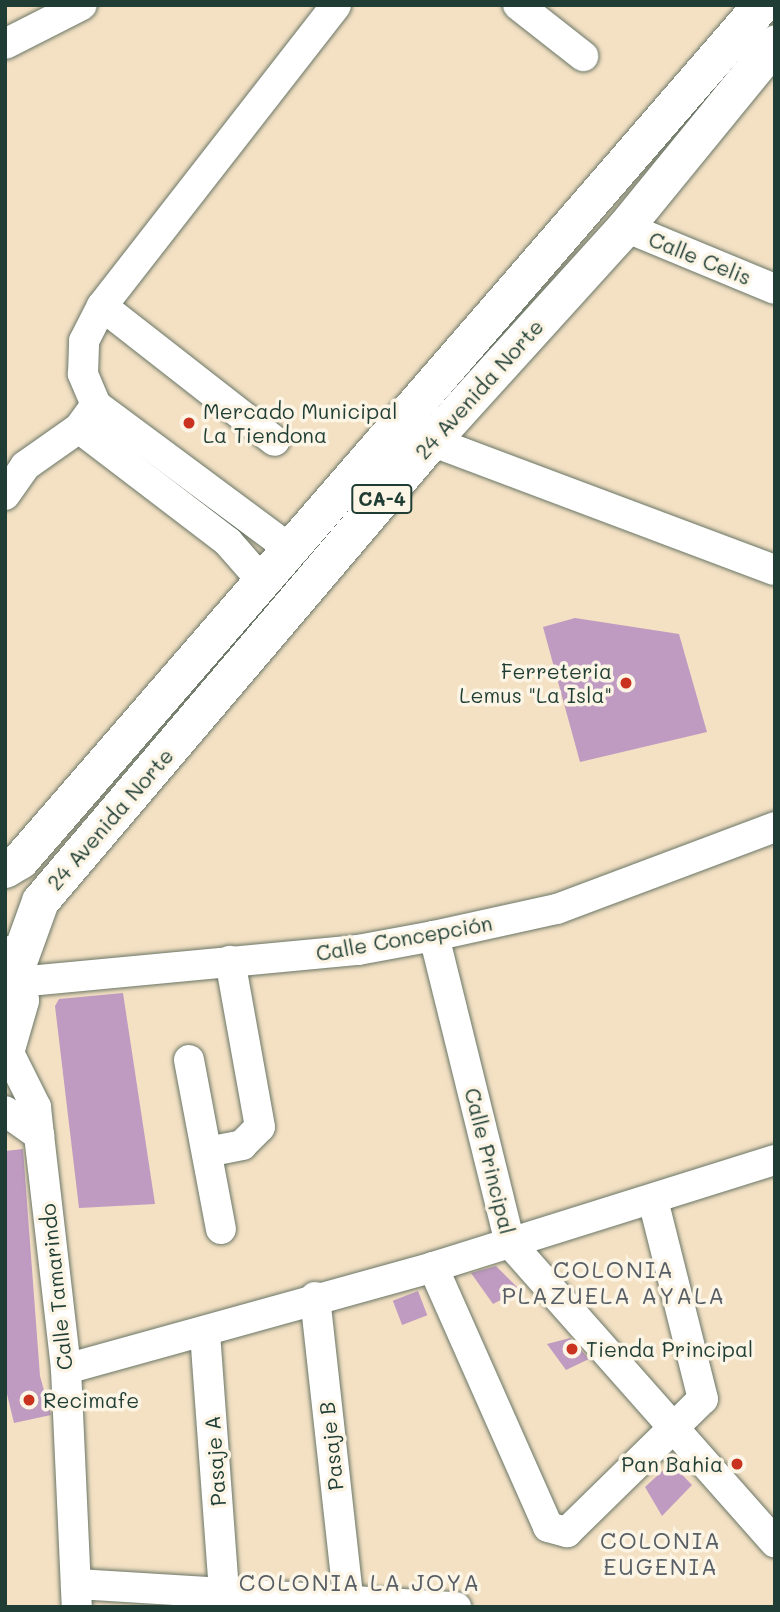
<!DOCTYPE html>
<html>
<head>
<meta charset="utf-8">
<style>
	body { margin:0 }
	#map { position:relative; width:780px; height:1612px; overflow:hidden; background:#f4e1c4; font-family:Mali,sans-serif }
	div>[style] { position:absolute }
	.building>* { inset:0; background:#bf9bc1; transform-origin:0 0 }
	.roads { filter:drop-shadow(0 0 2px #6a7666) drop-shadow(0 0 2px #6a7666) }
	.minor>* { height:30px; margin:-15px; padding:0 15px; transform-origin:15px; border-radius:15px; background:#fff }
	.major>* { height:37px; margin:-18.5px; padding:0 18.5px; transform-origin:18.5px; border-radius:18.5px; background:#fff }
	.dots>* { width:19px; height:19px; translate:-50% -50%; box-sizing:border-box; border:4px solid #fcf5e5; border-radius:50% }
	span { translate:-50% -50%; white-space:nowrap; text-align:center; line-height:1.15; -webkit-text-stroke:7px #fcf5e5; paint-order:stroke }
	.shield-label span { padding:2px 5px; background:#fcf5e5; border:2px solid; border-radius:5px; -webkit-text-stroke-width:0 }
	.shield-label { font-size:19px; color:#1f3d34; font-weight:700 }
	.street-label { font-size:21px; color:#1f3d34 }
	.poi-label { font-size:21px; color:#1f3d34 }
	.left { translate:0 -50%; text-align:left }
	.right { translate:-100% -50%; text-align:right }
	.neighbourhood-label { font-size:23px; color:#575e65; letter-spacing:2px }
	.frame { position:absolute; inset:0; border:7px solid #1f3d34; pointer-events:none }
</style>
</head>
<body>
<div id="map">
	<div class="building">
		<div style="clip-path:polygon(575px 618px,679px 634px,707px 732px,580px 762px,543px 627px)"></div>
		<div style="clip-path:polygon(123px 993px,155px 1204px,79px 1208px,55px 1006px,59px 999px)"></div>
		<div style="clip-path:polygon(23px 1149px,40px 1376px,51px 1415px,14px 1423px,5px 1386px,5px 1151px)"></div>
		<div style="clip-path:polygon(496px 1266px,520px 1290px,493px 1304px,471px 1273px)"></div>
		<div style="left:418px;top:1291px;width:26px;height:27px;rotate:69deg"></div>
		<div style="clip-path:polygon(570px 1338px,589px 1359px,566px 1370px,547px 1344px)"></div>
		<div style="clip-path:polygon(671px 1463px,692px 1485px,662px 1516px,645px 1487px)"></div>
	</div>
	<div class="roads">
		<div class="minor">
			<div style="left:518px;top:5px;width:83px;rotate:38.1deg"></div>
			<div style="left:5px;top:44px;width:86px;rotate:-26.9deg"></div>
			<div style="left:625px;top:227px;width:162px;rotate:22.5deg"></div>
			<div style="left:102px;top:306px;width:219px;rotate:38deg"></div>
			<div style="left:96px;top:405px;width:242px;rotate:36.6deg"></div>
			<div style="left:79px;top:428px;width:188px;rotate:37.4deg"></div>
			<div style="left:228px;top:542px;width:53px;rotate:48.8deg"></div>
			<div style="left:431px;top:441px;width:367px;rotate:20.6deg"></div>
			<div style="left:5px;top:495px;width:35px;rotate:-55deg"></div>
			<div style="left:25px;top:466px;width:66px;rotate:-35.1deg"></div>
			<div style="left:79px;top:428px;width:29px;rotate:-54deg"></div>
			<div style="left:96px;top:405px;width:34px;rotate:-113deg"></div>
			<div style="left:83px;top:374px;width:33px;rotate:-88deg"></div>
			<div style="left:84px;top:341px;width:39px;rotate:-63deg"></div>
			<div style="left:102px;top:306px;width:381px;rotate:-52.1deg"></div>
			<div style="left:434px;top:936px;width:316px;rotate:76.1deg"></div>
			<div style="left:510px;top:1243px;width:400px;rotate:48.5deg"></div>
			<div style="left:18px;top:982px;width:342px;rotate:-5.4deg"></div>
			<div style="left:358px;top:950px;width:77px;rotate:-10.4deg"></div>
			<div style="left:434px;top:936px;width:126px;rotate:-12.4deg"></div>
			<div style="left:557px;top:909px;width:233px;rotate:-20.6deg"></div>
			<div style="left:7px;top:1049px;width:65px;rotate:63.4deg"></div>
			<div style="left:36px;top:1107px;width:28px;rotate:84deg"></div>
			<div style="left:39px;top:1135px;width:236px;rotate:83.4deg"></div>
			<div style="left:66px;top:1369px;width:238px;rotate:87.4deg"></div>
			<div style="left:189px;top:1060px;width:172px;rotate:79.3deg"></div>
			<div style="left:5px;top:1111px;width:42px;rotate:35.2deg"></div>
			<div style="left:207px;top:1152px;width:36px;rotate:-11deg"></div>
			<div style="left:242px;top:1145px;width:25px;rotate:-45deg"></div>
			<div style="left:260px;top:1127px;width:169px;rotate:-100.2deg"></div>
			<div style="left:433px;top:1267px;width:284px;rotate:66.1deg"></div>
			<div style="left:548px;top:1527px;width:20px;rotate:15deg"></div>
			<div style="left:567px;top:1532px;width:190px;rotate:-44.4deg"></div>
			<div style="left:703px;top:1399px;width:205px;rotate:-104.1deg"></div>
			<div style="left:315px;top:1297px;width:301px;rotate:83.7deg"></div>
			<div style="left:205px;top:1333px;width:275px;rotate:85.8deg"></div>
			<div style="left:66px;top:1369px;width:381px;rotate:-15.5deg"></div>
			<div style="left:433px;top:1267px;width:358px;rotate:-17.4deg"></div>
			<div style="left:76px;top:1584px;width:381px;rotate:3.5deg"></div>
		</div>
		<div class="major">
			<div style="left:5px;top:869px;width:17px;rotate:-31deg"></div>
			<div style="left:20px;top:860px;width:1131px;rotate:-49.09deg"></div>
			<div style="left:5px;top:954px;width:48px;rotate:71.9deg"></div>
			<div style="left:20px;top:1000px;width:54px;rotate:106.1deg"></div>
			<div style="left:15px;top:970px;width:73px;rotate:-70.1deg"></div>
			<div style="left:40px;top:901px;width:604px;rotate:-49.64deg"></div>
			<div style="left:431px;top:441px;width:289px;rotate:-47.8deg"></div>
			<div style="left:625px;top:227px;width:237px;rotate:-50.8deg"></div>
		</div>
	</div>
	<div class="dots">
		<div style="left:189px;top:423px;background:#c8321e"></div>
		<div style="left:626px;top:683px;background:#c8321e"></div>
		<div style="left:572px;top:1349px;background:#c8321e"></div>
		<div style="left:29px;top:1400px;background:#c8321e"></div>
		<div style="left:737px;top:1464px;background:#c8321e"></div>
	</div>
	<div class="shield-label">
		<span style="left:382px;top:499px">CA-4</span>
	</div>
	<div class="street-label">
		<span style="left:700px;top:258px;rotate:22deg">Calle Celis</span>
		<span style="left:479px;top:389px;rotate:-48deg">24 Avenida Norte</span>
		<span style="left:110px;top:819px;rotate:-49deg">24 Avenida Norte</span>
		<span style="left:404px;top:938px;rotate:-10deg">Calle Concepción</span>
		<span style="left:490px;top:1161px;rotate:76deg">Calle Principal</span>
		<span style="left:56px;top:1287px;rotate:-96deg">Calle Tamarindo</span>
		<span style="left:331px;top:1446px;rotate:-96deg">Pasaje B</span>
		<span style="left:215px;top:1461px;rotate:-94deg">Pasaje A</span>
	</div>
	<div class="poi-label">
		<span class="left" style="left:203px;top:423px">Mercado Municipal<br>La Tiendona</span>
		<span class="right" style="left:612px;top:683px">Ferreteria<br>Lemus "La Isla"</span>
		<span class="left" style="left:586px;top:1349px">Tienda Principal</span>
		<span class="left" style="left:43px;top:1400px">Recimafe</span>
		<span class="right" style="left:723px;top:1464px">Pan Bahia</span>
	</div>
	<div class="neighbourhood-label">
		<span style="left:614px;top:1282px">COLONIA<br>PLAZUELA AYALA</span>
		<span style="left:661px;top:1553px">COLONIA<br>EUGENIA</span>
		<span style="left:360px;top:1582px">COLONIA LA JOYA</span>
	</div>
	<div class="frame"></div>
</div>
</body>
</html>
